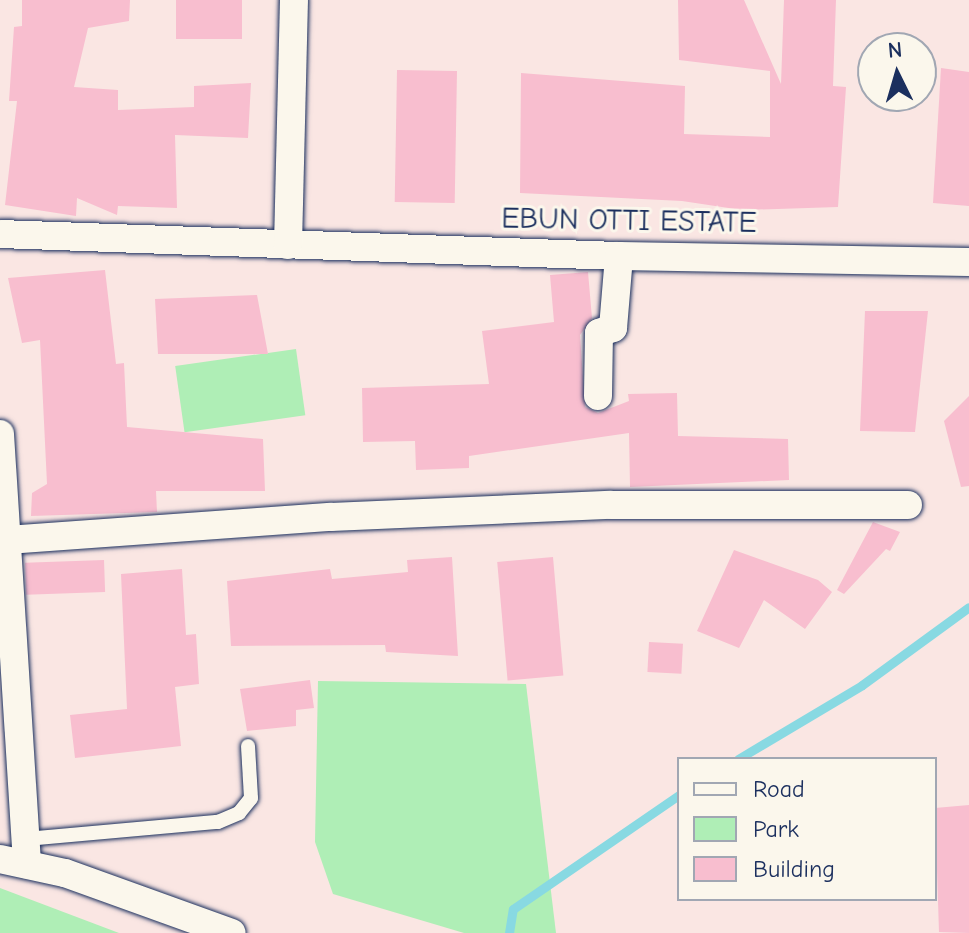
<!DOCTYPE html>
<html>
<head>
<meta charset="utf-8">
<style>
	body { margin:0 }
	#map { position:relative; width:969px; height:933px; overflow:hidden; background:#fae6e3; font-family:"Comic Neue",sans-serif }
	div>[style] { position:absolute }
	.green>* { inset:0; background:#afeeb6; transform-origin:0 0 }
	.stream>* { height:9px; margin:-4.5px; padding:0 4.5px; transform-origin:4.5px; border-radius:4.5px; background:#88d9e2 }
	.building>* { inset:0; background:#f8becf; transform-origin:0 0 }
	.roads { filter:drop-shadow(0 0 2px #1b2f5e) drop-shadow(0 0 2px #1b2f5e) }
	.lane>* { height:14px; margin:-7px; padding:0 7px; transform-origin:7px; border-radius:7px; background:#fbf7ec }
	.street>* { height:28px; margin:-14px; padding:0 14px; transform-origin:14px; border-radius:14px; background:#fbf7ec }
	span { translate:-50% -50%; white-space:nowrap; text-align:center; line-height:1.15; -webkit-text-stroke:6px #fbf7ec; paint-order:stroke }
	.street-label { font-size:30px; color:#1b2f5e }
	.legend { position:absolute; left:677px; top:757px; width:260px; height:144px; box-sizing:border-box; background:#fbf7ec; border:2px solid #a1a7b3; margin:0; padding:10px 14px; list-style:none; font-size:24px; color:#1b2f5e }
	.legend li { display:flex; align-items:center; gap:16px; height:40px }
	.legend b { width:40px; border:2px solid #a1a7b3 }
	.north { position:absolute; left:857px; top:32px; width:80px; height:80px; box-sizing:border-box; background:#fbf7ec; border:2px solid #a1a7b3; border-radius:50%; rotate:355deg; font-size:22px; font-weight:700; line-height:32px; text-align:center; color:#1b2f5e }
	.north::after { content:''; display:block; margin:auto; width:28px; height:36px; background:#1b2f5e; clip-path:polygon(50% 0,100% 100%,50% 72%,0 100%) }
</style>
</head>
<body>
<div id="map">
	<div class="green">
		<div style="left:296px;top:349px;width:67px;height:122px;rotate:82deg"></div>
		<div style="clip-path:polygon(318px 681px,526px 684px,556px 933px,464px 933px,333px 894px,315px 842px)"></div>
		<div style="clip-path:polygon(0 888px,119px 933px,0 933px)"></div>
	</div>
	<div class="stream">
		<div style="left:738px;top:759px;width:144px;rotate:-30.8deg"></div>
		<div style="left:862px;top:685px;width:132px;rotate:-36.1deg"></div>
		<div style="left:509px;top:933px;width:24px;rotate:-81deg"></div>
		<div style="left:513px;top:909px;width:201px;rotate:-34.5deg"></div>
	</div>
	<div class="building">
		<div style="clip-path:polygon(22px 0,130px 0,129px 21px,88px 28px,74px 87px,118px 90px,118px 110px,194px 107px,194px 86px,251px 83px,248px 138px,175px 135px,177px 208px,118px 206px,117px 215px,77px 198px,76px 216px,5px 205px,17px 101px,9px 101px,14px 27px,22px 26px)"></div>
		<div style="left:176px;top:0;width:66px;height:39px"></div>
		<div style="clip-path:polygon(678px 0,744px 0,781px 84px,784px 0,836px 0,833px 86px,846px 87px,838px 207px,742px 210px,682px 201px,520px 193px,521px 73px,685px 86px,684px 134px,770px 137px,770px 71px,679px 60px)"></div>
		<div style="clip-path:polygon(941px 68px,969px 72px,969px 206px,933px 203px)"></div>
		<div style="left:457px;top:71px;width:132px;height:60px;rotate:91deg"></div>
		<div style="clip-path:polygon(105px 270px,116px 364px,124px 363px,127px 427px,263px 439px,265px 491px,156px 491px,157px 512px,31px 516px,32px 493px,47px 484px,40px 340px,22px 343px,8px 278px)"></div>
		<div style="clip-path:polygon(588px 272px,592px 318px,580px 335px,585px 407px,598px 413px,629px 401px,628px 394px,677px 393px,678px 436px,788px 439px,789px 480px,630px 487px,629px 433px,469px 456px,469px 468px,416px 470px,415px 441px,363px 442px,362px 388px,489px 384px,482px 331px,554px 322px,550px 275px)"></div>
		<div style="clip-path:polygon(257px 295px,268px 354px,158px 354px,155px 299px)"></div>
		<div style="clip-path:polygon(865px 311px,928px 311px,915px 432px,860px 431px)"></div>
		<div style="clip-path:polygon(969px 396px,969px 486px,961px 487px,944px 421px)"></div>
		<div style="clip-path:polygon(873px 522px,900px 532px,890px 551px,886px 549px,844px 594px,837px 590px)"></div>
		<div style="clip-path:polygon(734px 550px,818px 580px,832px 592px,805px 629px,764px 600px,739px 648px,697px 631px)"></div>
		<div style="clip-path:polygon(452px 557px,458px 656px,386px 652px,385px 645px,231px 646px,227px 581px,330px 569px,332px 579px,408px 572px,407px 560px)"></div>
		<div style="left:553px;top:557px;width:119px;height:56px;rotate:85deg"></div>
		<div style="left:104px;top:560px;width:32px;height:79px;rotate:88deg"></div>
		<div style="clip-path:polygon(182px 569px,186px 635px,196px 634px,199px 684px,175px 687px,181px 746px,75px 758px,70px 715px,127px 709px,121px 574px)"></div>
		<div style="left:649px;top:642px;width:34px;height:30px;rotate:3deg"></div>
		<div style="clip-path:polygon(310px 680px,314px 708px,296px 710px,296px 726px,247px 731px,240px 689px)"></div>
		<div style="clip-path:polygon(969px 805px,969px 933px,939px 932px,935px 808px)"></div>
	</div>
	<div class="roads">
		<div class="lane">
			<div style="left:26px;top:839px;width:193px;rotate:-5.1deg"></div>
			<div style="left:218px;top:822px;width:23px;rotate:-23deg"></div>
			<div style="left:239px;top:813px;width:19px;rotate:-51deg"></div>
			<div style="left:251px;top:798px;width:52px;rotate:-93.3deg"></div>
		</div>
		<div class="street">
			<div style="left:0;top:234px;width:619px;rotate:2.04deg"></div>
			<div style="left:619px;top:256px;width:350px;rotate:1deg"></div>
			<div style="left:288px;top:245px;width:245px;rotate:-88.6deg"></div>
			<div style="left:598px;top:396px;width:63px;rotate:-89.1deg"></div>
			<div style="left:599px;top:333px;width:15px;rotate:-20deg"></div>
			<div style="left:613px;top:328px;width:72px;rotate:-85.2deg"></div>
			<div style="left:0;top:434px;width:431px;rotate:86.4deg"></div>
			<div style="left:7px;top:540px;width:325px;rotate:-4.1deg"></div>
			<div style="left:331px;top:517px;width:280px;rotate:-2.5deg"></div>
			<div style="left:611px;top:505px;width:297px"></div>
			<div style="left:0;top:859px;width:66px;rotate:12.2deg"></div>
			<div style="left:65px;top:873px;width:177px;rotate:19.8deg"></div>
		</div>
	</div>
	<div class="street-label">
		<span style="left:629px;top:221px;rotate:1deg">EBUN OTTI ESTATE</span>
	</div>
	<ul class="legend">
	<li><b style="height:10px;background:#fbf7ec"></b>Road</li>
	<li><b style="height:22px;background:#afeeb6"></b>Park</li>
	<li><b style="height:22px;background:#f8becf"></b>Building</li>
	</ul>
	<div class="north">N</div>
</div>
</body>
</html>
